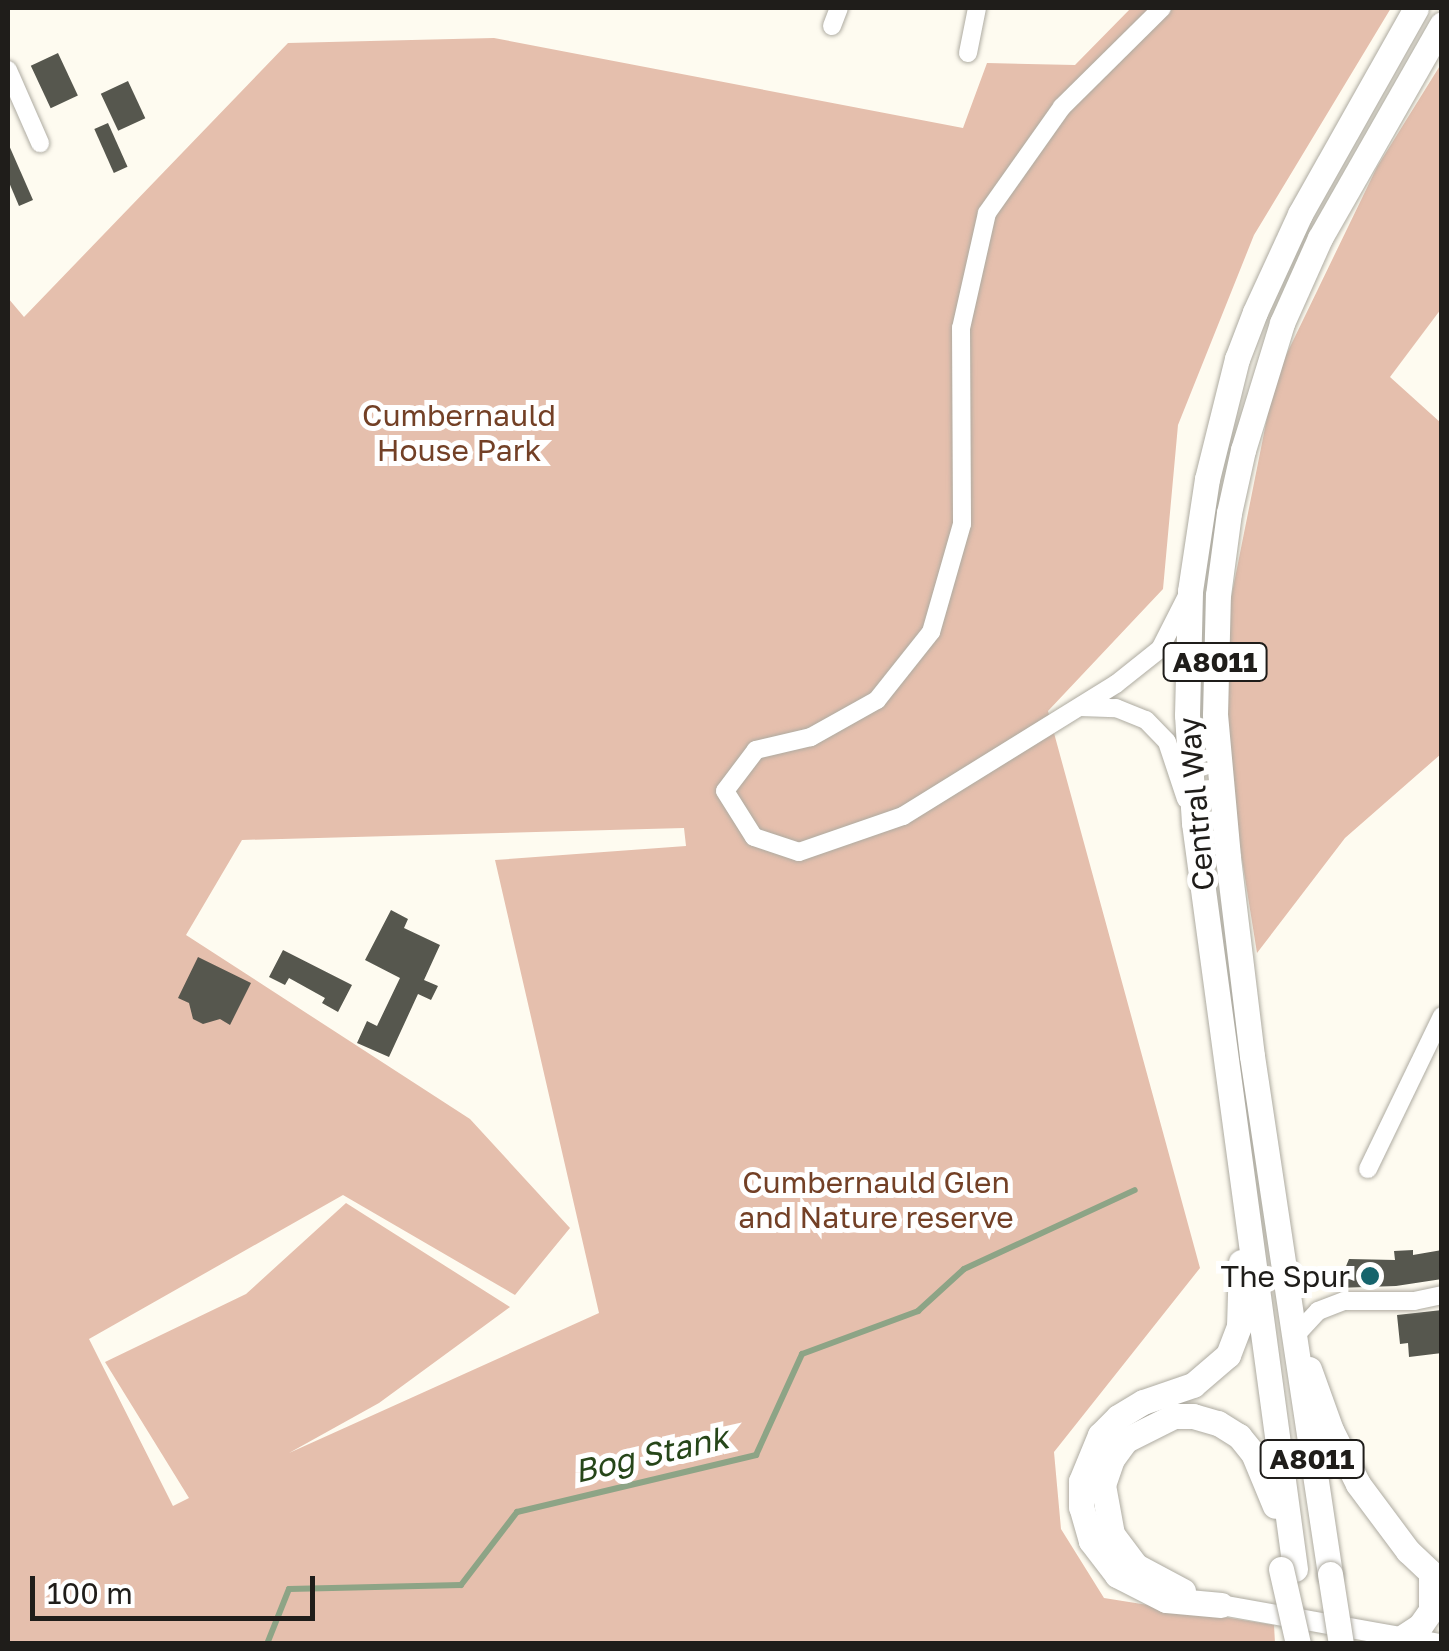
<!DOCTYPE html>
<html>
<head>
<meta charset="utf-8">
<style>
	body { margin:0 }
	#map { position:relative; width:1449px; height:1651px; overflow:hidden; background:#fefbf0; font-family:"Golos Text",sans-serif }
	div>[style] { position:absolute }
	.green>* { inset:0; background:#e5bfad }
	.stream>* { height:6px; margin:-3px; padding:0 3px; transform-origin:3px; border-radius:3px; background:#8da486 }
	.building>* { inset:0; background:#56574e; transform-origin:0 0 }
	.roads { filter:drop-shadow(0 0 2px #aeaba1) drop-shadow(0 0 2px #aeaba1) }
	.minor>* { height:18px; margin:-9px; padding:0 9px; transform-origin:9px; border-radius:9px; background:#fff }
	.tertiary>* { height:20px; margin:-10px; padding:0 10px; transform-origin:10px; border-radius:10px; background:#fff }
	.primary>* { height:25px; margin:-12.5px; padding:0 12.5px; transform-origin:12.5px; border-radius:12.5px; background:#fff }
	.bridges { filter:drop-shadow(0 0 2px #aeaba1) drop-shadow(0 0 2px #aeaba1) }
	.primary-bridge>* { height:25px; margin:-12.5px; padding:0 12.5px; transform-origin:12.5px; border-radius:12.5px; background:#fff }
	.dots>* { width:28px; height:28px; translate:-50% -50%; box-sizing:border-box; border:5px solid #fff; border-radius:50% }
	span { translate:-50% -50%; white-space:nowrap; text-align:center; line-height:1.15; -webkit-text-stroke:10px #fff; paint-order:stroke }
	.shield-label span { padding:2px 8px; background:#fff; border:2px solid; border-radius:8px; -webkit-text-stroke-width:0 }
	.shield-label { font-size:28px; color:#1f1d1a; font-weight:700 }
	.park-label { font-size:30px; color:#734026 }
	.street-label { font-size:30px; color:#1f1d1a }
	.poi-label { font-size:30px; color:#1f1d1a }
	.right { translate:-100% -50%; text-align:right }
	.water-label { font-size:32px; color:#264619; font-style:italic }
	.frame { position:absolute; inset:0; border:10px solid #1f1d1a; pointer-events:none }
	.scale { position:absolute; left:30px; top:1576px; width:285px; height:45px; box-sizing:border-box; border:5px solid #1f1d1a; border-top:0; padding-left:12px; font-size:30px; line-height:35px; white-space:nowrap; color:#1f1d1a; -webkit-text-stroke:8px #fff; paint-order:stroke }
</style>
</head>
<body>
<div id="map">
	<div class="green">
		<div style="clip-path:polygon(evenodd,1131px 8px,1391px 8px,1254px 235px,1178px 425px,1163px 589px,1048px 711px,1200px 1268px,1054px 1452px,1061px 1529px,1104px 1598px,1274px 1625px,1275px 1643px,8px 1643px,8px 298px,24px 317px,288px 43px,494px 38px,963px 128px,987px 63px,1075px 65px,1131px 8px,684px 828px,686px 846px,495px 860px,599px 1313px,289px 1453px,379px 1403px,510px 1307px,346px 1203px,246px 1294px,105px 1362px,189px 1498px,173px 1506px,89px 1339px,343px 1195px,515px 1295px,570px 1228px,470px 1119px,186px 935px,242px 840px,684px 828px)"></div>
		<div style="clip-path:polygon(1441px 64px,1441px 309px,1390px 377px,1441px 423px,1441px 754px,1345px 838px,1257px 953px,1227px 766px,1230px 603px,1275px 378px,1377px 167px)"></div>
	</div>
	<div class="stream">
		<div style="left:267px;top:1644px;width:59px;rotate:-68.2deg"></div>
		<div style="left:289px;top:1589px;width:172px;rotate:-1.3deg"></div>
		<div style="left:461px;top:1585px;width:92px;rotate:-52.5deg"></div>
		<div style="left:517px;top:1512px;width:246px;rotate:-13.4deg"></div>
		<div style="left:756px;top:1455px;width:111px;rotate:-65.5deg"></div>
		<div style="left:802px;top:1354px;width:124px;rotate:-20.3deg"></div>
		<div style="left:918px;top:1311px;width:62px;rotate:-42.4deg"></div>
		<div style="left:964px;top:1269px;width:188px;rotate:-24.8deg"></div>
	</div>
	<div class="building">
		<div style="left:58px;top:53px;width:47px;height:30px;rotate:65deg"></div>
		<div style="left:128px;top:81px;width:41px;height:30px;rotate:65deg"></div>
		<div style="left:108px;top:123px;width:48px;height:15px;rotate:66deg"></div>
		<div style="clip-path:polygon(8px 143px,33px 200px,19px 206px,8px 180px)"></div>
		<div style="clip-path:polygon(391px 910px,408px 919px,404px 928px,440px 945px,424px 980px,438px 986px,431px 1000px,418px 994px,389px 1057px,357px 1043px,367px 1021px,377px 1026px,400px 978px,365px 960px)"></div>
		<div style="clip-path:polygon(283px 950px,352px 985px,338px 1012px,322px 1003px,325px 998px,289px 978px,285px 985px,269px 977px)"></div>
		<div style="clip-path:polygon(198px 957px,251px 983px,230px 1025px,220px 1019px,203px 1024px,193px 1019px,189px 1003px,178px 998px)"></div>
		<div style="clip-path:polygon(1413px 1250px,1413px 1255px,1442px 1250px,1442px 1279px,1396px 1286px,1337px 1288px,1349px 1259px,1395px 1260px,1394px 1251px)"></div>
		<div style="clip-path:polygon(1442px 1310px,1442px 1353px,1409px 1357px,1408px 1343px,1400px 1344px,1397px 1315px)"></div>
	</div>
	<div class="roads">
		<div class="minor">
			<div style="left:1162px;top:8px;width:141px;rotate:135.3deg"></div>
			<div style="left:1062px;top:107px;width:130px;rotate:125.3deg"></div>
			<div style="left:987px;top:213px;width:118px;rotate:102.7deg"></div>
			<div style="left:961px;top:328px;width:196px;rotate:89.7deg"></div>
			<div style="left:962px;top:524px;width:112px;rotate:106deg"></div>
			<div style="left:931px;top:632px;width:87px;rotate:128.5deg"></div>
			<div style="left:877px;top:700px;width:76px;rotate:150.7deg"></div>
			<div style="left:811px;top:737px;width:57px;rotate:166.7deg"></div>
			<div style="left:756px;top:750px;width:51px;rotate:127.1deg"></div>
			<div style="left:725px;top:791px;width:54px;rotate:57.8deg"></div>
			<div style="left:754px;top:837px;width:47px;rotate:18.4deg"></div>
			<div style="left:799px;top:852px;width:110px;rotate:-19.1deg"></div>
			<div style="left:903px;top:816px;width:251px;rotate:-31.8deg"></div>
			<div style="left:1116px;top:684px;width:56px;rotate:-38.5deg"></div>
			<div style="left:1160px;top:649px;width:59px;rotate:-63deg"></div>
			<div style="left:832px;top:26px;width:19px;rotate:-69deg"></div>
			<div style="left:968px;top:53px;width:46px;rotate:-78.7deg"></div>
			<div style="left:8px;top:70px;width:80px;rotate:66.3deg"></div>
			<div style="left:1080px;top:707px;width:36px;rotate:2deg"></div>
			<div style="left:1116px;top:708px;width:32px;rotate:22deg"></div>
			<div style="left:1146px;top:720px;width:30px;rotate:46deg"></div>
			<div style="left:1167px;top:742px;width:60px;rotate:71.6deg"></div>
			<div style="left:1368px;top:1169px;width:170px;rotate:-64.2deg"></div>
			<div style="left:1293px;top:1338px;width:37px;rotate:-47deg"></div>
			<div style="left:1318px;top:1311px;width:28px;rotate:-21deg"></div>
			<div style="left:1344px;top:1301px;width:70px"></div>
			<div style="left:1414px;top:1301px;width:29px;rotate:-12deg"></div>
		</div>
		<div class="tertiary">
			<div style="left:1221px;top:1605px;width:221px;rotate:10.1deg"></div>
		</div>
		<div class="primary">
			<div style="left:1309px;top:1369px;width:65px;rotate:70.2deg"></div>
			<div style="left:1331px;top:1430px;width:60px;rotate:63.4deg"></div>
			<div style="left:1358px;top:1484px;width:84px;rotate:53.3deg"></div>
			<div style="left:1408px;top:1551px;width:47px;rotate:43.3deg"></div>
			<div style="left:1295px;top:1569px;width:753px;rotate:-97.71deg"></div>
			<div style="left:1194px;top:823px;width:108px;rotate:-93.7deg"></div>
			<div style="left:1187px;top:715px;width:124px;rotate:-88.6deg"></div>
			<div style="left:1190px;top:591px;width:113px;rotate:-81.4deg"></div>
			<div style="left:1207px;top:479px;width:124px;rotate:-76deg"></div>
			<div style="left:1237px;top:359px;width:50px;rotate:-69deg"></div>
			<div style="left:1255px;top:312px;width:108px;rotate:-65.3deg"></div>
			<div style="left:1300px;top:214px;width:236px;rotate:-60.6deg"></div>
			<div style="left:1330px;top:1574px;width:524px;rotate:-98.56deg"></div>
			<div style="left:1252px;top:1056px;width:200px;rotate:-96.9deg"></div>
			<div style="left:1228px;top:857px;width:143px;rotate:-95.2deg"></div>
			<div style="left:1215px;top:715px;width:120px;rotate:-88.6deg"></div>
			<div style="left:1218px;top:595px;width:83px;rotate:-82.4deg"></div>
			<div style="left:1229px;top:513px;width:65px;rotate:-77.5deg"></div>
			<div style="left:1243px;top:450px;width:133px;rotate:-72.9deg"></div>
			<div style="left:1282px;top:323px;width:93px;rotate:-65.9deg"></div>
			<div style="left:1320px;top:238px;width:246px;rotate:-60.3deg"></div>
			<div style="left:1183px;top:1591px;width:53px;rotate:-152deg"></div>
			<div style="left:1136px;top:1566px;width:40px;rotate:-127deg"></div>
			<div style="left:1112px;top:1534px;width:50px;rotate:-100.4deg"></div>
			<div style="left:1103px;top:1485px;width:28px;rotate:-71deg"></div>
			<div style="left:1112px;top:1459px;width:24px;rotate:-54deg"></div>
			<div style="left:1126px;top:1440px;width:54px;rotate:-26.6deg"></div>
			<div style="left:1174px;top:1416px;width:19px"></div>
			<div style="left:1193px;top:1416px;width:26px;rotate:16deg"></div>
			<div style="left:1218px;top:1423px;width:25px;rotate:32deg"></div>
			<div style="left:1239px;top:1436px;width:22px;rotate:51deg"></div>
			<div style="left:1253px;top:1453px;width:57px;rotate:67.5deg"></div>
			<div style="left:1221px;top:1605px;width:55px;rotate:-174.8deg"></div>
			<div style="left:1166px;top:1600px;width:55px;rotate:-153deg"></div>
			<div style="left:1117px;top:1575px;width:43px;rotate:-127.4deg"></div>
			<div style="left:1091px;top:1541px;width:35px;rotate:-106deg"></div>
			<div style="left:1081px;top:1507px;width:26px;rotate:-90deg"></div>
			<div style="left:1081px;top:1481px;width:50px;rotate:-67.6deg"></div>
			<div style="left:1100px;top:1435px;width:25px;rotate:-45deg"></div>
			<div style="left:1118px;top:1417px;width:29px;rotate:-31deg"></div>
			<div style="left:1143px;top:1402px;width:53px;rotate:-18.8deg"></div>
			<div style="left:1193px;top:1385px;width:46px;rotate:-40.6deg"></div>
			<div style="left:1228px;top:1355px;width:31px;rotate:-69deg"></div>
			<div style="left:1239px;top:1326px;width:64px;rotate:-88.2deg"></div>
			<div style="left:1403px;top:1637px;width:20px;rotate:-33deg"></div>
			<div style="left:1420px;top:1626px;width:19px;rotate:-55deg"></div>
			<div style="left:1431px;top:1610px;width:37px;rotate:-90deg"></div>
		</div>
	</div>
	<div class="bridges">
		<div class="primary-bridge">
			<div style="left:1281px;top:1569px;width:77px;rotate:77.2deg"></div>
			<div style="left:1330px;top:1574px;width:71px;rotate:81.1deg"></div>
		</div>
	</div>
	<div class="dots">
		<div style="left:1370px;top:1276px;background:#16646c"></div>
	</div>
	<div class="shield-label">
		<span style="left:1215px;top:662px">A8011</span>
		<span style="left:1312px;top:1459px">A8011</span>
	</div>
	<div class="park-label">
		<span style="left:459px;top:432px">Cumbernauld<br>House Park</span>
		<span style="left:876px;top:1199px">Cumbernauld Glen<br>and Nature reserve</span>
	</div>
	<div class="street-label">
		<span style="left:1196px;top:804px;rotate:-95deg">Central Way</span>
	</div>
	<div class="poi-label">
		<span class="right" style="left:1350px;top:1276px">The Spur</span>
	</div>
	<div class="water-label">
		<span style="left:651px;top:1454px;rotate:-13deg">Bog Stank</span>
	</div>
	<div class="frame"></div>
	<div class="scale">100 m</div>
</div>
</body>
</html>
